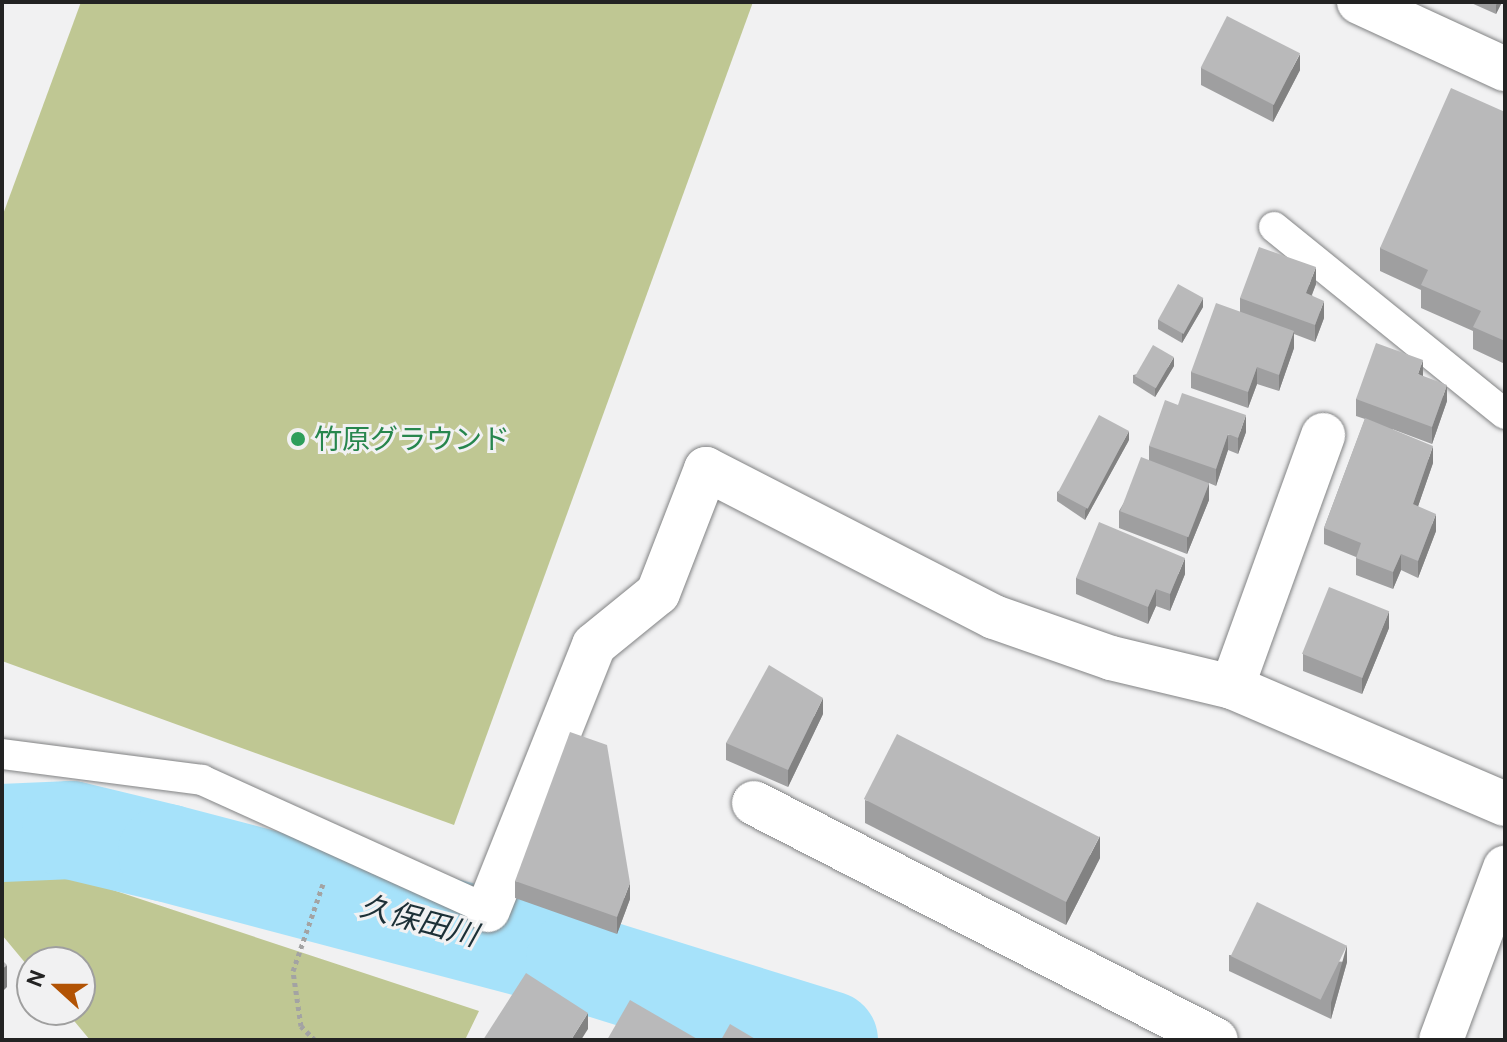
<!DOCTYPE html>
<html>
<head>
<meta charset="utf-8">
<style>
	body { margin:0 }
	#map { position:relative; width:1507px; height:1042px; overflow:hidden; background:#f1f1f2; font-family:Ubuntu,"Noto Sans JP",sans-serif }
	div>[style] { position:absolute }
	.green>* { inset:0; background:#bfc793 }
	.river>* { height:98px; margin:-49px; padding:0 49px; transform-origin:49px; border-radius:49px; background:#a6e2fa }
	.path>* { height:5px; margin-top:-2.5px; transform-origin:0; background:repeating-linear-gradient(90deg,#a3a3a3 0 4px,transparent 0 8px) }
	.roads { filter:drop-shadow(0 0 2px #828384) drop-shadow(0 0 2px #828384) }
	.service>* { height:30px; margin:-15px; padding:0 15px; transform-origin:15px; border-radius:15px; background:#fff }
	.minor>* { height:44px; margin:-22px; padding:0 22px; transform-origin:22px; border-radius:22px; background:#fff }
	.tertiary>* { height:44px; margin:-22px; padding:0 22px; transform-origin:22px; border-radius:22px; background:#fff }
	.wall>* { inset:0; background:#9f9fa0 }
	.shaded-wall>* { inset:0; background:#828282 }
	.building>* { inset:0; background:#b9b9ba; transform-origin:0 0 }
	.dots>* { width:22px; height:22px; translate:-50% -50%; box-sizing:border-box; border:4px solid #f1f1f2; border-radius:50% }
	span { translate:-50% -50%; white-space:nowrap; text-align:center; line-height:1.15; -webkit-text-stroke:6px #f1f1f2; paint-order:stroke }
	.leisure-label { font-size:28px; color:#27864d }
	.left { translate:0 -50%; text-align:left }
	.water-label { font-size:30px; color:#1c3037; font-style:italic }
	.frame { position:absolute; inset:0; border:4px solid #232323; pointer-events:none }
	.north { position:absolute; left:16px; top:946px; width:80px; height:80px; box-sizing:border-box; background:#f1f1f2; border:2px solid #9f9f9f; border-radius:50%; rotate:291deg; font-size:22px; font-weight:700; line-height:32px; text-align:center; color:#232323 }
	.north::after { content:''; display:block; margin:auto; width:28px; height:36px; background:#b25304; clip-path:polygon(50% 0,100% 100%,50% 72%,0 100%) }
</style>
</head>
<body>
<div id="map">
	<div class="green">
		<div style="clip-path:polygon(81px 2px,753px 2px,454px 825px,2px 661px,2px 217px)"></div>
		<div style="clip-path:polygon(19px 859px,479px 1011px,465px 1040px,90px 1040px,65px 1010px,80px 1010px,80px 962px,32px 962px,32px 971px,2px 935px,2px 864px)"></div>
	</div>
	<div class="river">
		<div style="left:2px;top:833px;width:69px;rotate:-2.5deg"></div>
		<div style="left:71px;top:830px;width:99px;rotate:13.5deg"></div>
		<div style="left:167px;top:853px;width:422px;rotate:14.8deg"></div>
		<div style="left:575px;top:961px;width:266px;rotate:17.3deg"></div>
	</div>
	<div class="path">
		<div style="left:315px;top:1040px;width:20px;rotate:-135deg"></div>
		<div style="left:301px;top:1026px;width:56px;rotate:-98.3deg"></div>
		<div style="left:293px;top:971px;width:92px;rotate:-71deg"></div>
	</div>
	<div class="roads">
		<div class="service">
			<div style="left:1274px;top:227px;width:297px;rotate:39deg"></div>
			<div style="left:2px;top:754px;width:202px;rotate:7.4deg"></div>
			<div style="left:202px;top:780px;width:314px;rotate:24.4deg"></div>
		</div>
		<div class="minor">
			<div style="left:1232px;top:687px;width:268px;rotate:-70.1deg"></div>
			<div style="left:754px;top:803px;width:519px;rotate:27.16deg"></div>
			<div style="left:488px;top:910px;width:285px;rotate:-68.2deg"></div>
			<div style="left:594px;top:645px;width:82px;rotate:-39.1deg"></div>
			<div style="left:658px;top:593px;width:133px;rotate:-68.8deg"></div>
			<div style="left:706px;top:469px;width:324px;rotate:27.2deg"></div>
			<div style="left:994px;top:617px;width:124px;rotate:19.3deg"></div>
			<div style="left:1111px;top:658px;width:124px;rotate:13.5deg"></div>
			<div style="left:1232px;top:687px;width:297px;rotate:23.2deg"></div>
			<div style="left:1441px;top:1040px;width:184px;rotate:-69.6deg"></div>
		</div>
		<div class="tertiary">
			<div style="left:1359px;top:2px;width:161px;rotate:24.7deg"></div>
		</div>
	</div>
	<div class="wall">
		<div style="clip-path:polygon(1469px 2px,1502px 2px,1496px 14px)"></div>
		<div style="clip-path:polygon(1201px 68px,1300px 70px,1273px 122px,1201px 85px)"></div>
		<div style="clip-path:polygon(1505px 112px,1505px 364px,1473px 349px,1473px 331px,1421px 308px,1421px 290px,1380px 271px,1380px 248px)"></div>
		<div style="clip-path:polygon(1316px 284px,1312px 295px,1324px 318px,1315px 342px,1294px 334px,1294px 348px,1279px 391px,1257px 384px,1248px 408px,1191px 388px,1191px 372px,1240px 312px,1240px 298px)"></div>
		<div style="clip-path:polygon(1203px 307px,1182px 343px,1158px 329px,1158px 320px)"></div>
		<div style="clip-path:polygon(1174px 366px,1155px 397px,1133px 383px,1133px 375px)"></div>
		<div style="clip-path:polygon(1423px 376px,1447px 401px,1432px 444px,1392px 429px,1433px 463px,1418px 506px,1436px 531px,1418px 578px,1401px 570px,1393px 589px,1356px 575px,1356px 557px,1324px 544px,1324px 528px,1365px 419px,1356px 416px,1356px 399px)"></div>
		<div style="clip-path:polygon(1246px 432px,1238px 454px,1228px 450px,1216px 486px,1209px 483px,1209px 500px,1187px 554px,1119px 528px,1119px 511px,1149px 460px,1149px 446px)"></div>
		<div style="clip-path:polygon(1129px 440px,1085px 520px,1057px 501px,1057px 492px)"></div>
		<div style="clip-path:polygon(1185px 574px,1170px 611px,1156px 606px,1148px 624px,1076px 594px,1076px 578px)"></div>
		<div style="clip-path:polygon(1389px 628px,1362px 694px,1303px 671px,1303px 654px)"></div>
		<div style="clip-path:polygon(823px 714px,788px 787px,726px 760px,726px 743px)"></div>
		<div style="clip-path:polygon(865px 800px,1100px 858px,1066px 925px,865px 823px)"></div>
		<div style="clip-path:polygon(515px 881px,630px 899px,617px 934px,515px 898px)"></div>
		<div style="clip-path:polygon(1229px 955px,1347px 962px,1331px 1019px,1229px 971px)"></div>
	</div>
	<div class="shaded-wall">
		<div style="clip-path:polygon(1498px 2px,1502px 2px,1496px 14px,1496px 5px)"></div>
		<div style="clip-path:polygon(1300px 54px,1300px 70px,1273px 122px,1273px 105px)"></div>
		<div style="clip-path:polygon(1316px 267px,1316px 284px,1306px 309px,1306px 293px)"></div>
		<div style="clip-path:polygon(1203px 298px,1203px 307px,1182px 343px,1182px 334px)"></div>
		<div style="clip-path:polygon(1324px 301px,1324px 318px,1315px 342px,1315px 325px)"></div>
		<div style="clip-path:polygon(1294px 331px,1294px 348px,1279px 391px,1279px 375px)"></div>
		<div style="clip-path:polygon(1174px 357px,1174px 366px,1155px 397px,1155px 389px)"></div>
		<div style="clip-path:polygon(1423px 360px,1423px 377px,1418px 374px)"></div>
		<div style="clip-path:polygon(1257px 367px,1257px 384px,1248px 408px,1248px 392px)"></div>
		<div style="clip-path:polygon(1447px 385px,1447px 401px,1432px 444px,1432px 427px)"></div>
		<div style="clip-path:polygon(1246px 415px,1246px 432px,1238px 454px,1238px 438px)"></div>
		<div style="clip-path:polygon(1129px 431px,1129px 440px,1085px 520px,1085px 511px)"></div>
		<div style="clip-path:polygon(1228px 434px,1228px 450px,1216px 486px,1216px 469px)"></div>
		<div style="clip-path:polygon(1433px 446px,1433px 463px,1413px 521px,1413px 504px)"></div>
		<div style="clip-path:polygon(1209px 483px,1209px 500px,1187px 554px,1187px 538px)"></div>
		<div style="clip-path:polygon(1436px 514px,1436px 531px,1418px 578px,1418px 561px)"></div>
		<div style="clip-path:polygon(1401px 554px,1401px 570px,1393px 589px,1393px 572px)"></div>
		<div style="clip-path:polygon(1185px 558px,1185px 574px,1170px 611px,1170px 594px)"></div>
		<div style="clip-path:polygon(1156px 589px,1156px 606px,1148px 624px,1148px 607px)"></div>
		<div style="clip-path:polygon(1389px 611px,1389px 628px,1362px 694px,1362px 678px)"></div>
		<div style="clip-path:polygon(823px 698px,823px 714px,788px 787px,788px 770px)"></div>
		<div style="clip-path:polygon(1100px 836px,1100px 858px,1066px 925px,1066px 902px)"></div>
		<div style="clip-path:polygon(630px 883px,630px 899px,617px 934px,617px 917px)"></div>
		<div style="clip-path:polygon(1347px 945px,1347px 962px,1331px 1019px,1331px 1003px)"></div>
		<div style="clip-path:polygon(7px 965px,7px 987px,2px 992px,2px 969px)"></div>
		<div style="clip-path:polygon(588px 1013px,588px 1029px,581px 1040px,571px 1040px)"></div>
	</div>
	<div class="building">
		<div style="left:1227px;top:16px;width:82px;height:58px;rotate:27deg"></div>
		<div style="clip-path:polygon(1451px 88px,1505px 112px,1505px 341px,1473px 327px,1481px 311px,1421px 285px,1428px 270px,1380px 248px)"></div>
		<div style="clip-path:polygon(1259px 247px,1316px 267px,1306px 293px,1324px 301px,1315px 325px,1240px 298px)"></div>
		<div style="left:1178px;top:284px;width:29px;height:41px;rotate:29deg"></div>
		<div style="clip-path:polygon(1216px 303px,1294px 331px,1279px 375px,1257px 367px,1248px 392px,1191px 372px)"></div>
		<div style="clip-path:polygon(1376px 343px,1423px 360px,1418px 374px,1447px 385px,1432px 427px,1356px 399px)"></div>
		<div style="left:1153px;top:345px;width:24px;height:36px;rotate:30deg"></div>
		<div style="clip-path:polygon(1182px 393px,1246px 415px,1238px 438px,1228px 434px,1216px 469px,1149px 446px,1165px 400px,1178px 405px)"></div>
		<div style="left:1099px;top:415px;width:34px;height:88px;rotate:28deg"></div>
		<div style="clip-path:polygon(1365px 418px,1433px 446px,1413px 504px,1436px 514px,1418px 561px,1401px 554px,1393px 572px,1356px 558px,1361px 543px,1324px 528px)"></div>
		<div style="left:1141px;top:457px;width:73px;height:58px;rotate:21deg"></div>
		<div style="clip-path:polygon(1099px 522px,1185px 558px,1170px 594px,1156px 589px,1148px 607px,1076px 578px)"></div>
		<div style="left:1329px;top:587px;width:65px;height:72px;rotate:22deg"></div>
		<div style="clip-path:polygon(769px 665px,823px 698px,788px 770px,726px 743px)"></div>
		<div style="clip-path:polygon(570px 732px,607px 745px,630px 883px,617px 917px,515px 881px)"></div>
		<div style="left:897px;top:734px;width:227px;height:73px;rotate:27deg"></div>
		<div style="left:1257px;top:902px;width:100px;height:60px;rotate:26deg"></div>
		<div style="clip-path:polygon(2px 960px,7px 965px,2px 969px)"></div>
		<div style="clip-path:polygon(526px 973px,588px 1013px,571px 1040px,483px 1040px)"></div>
		<div style="clip-path:polygon(630px 1000px,699px 1040px,607px 1040px)"></div>
		<div style="clip-path:polygon(730px 1024px,757px 1040px,721px 1040px)"></div>
	</div>
	<div class="dots">
		<div style="left:298px;top:439px;background:#2e9e5b"></div>
	</div>
	<div class="leisure-label">
		<span class="left" style="left:314px;top:439px">竹原グラウンド</span>
	</div>
	<div class="water-label">
		<span style="left:419px;top:920px;rotate:15deg">久保田川</span>
	</div>
	<div class="frame"></div>
	<div class="north">N</div>
</div>
</body>
</html>
